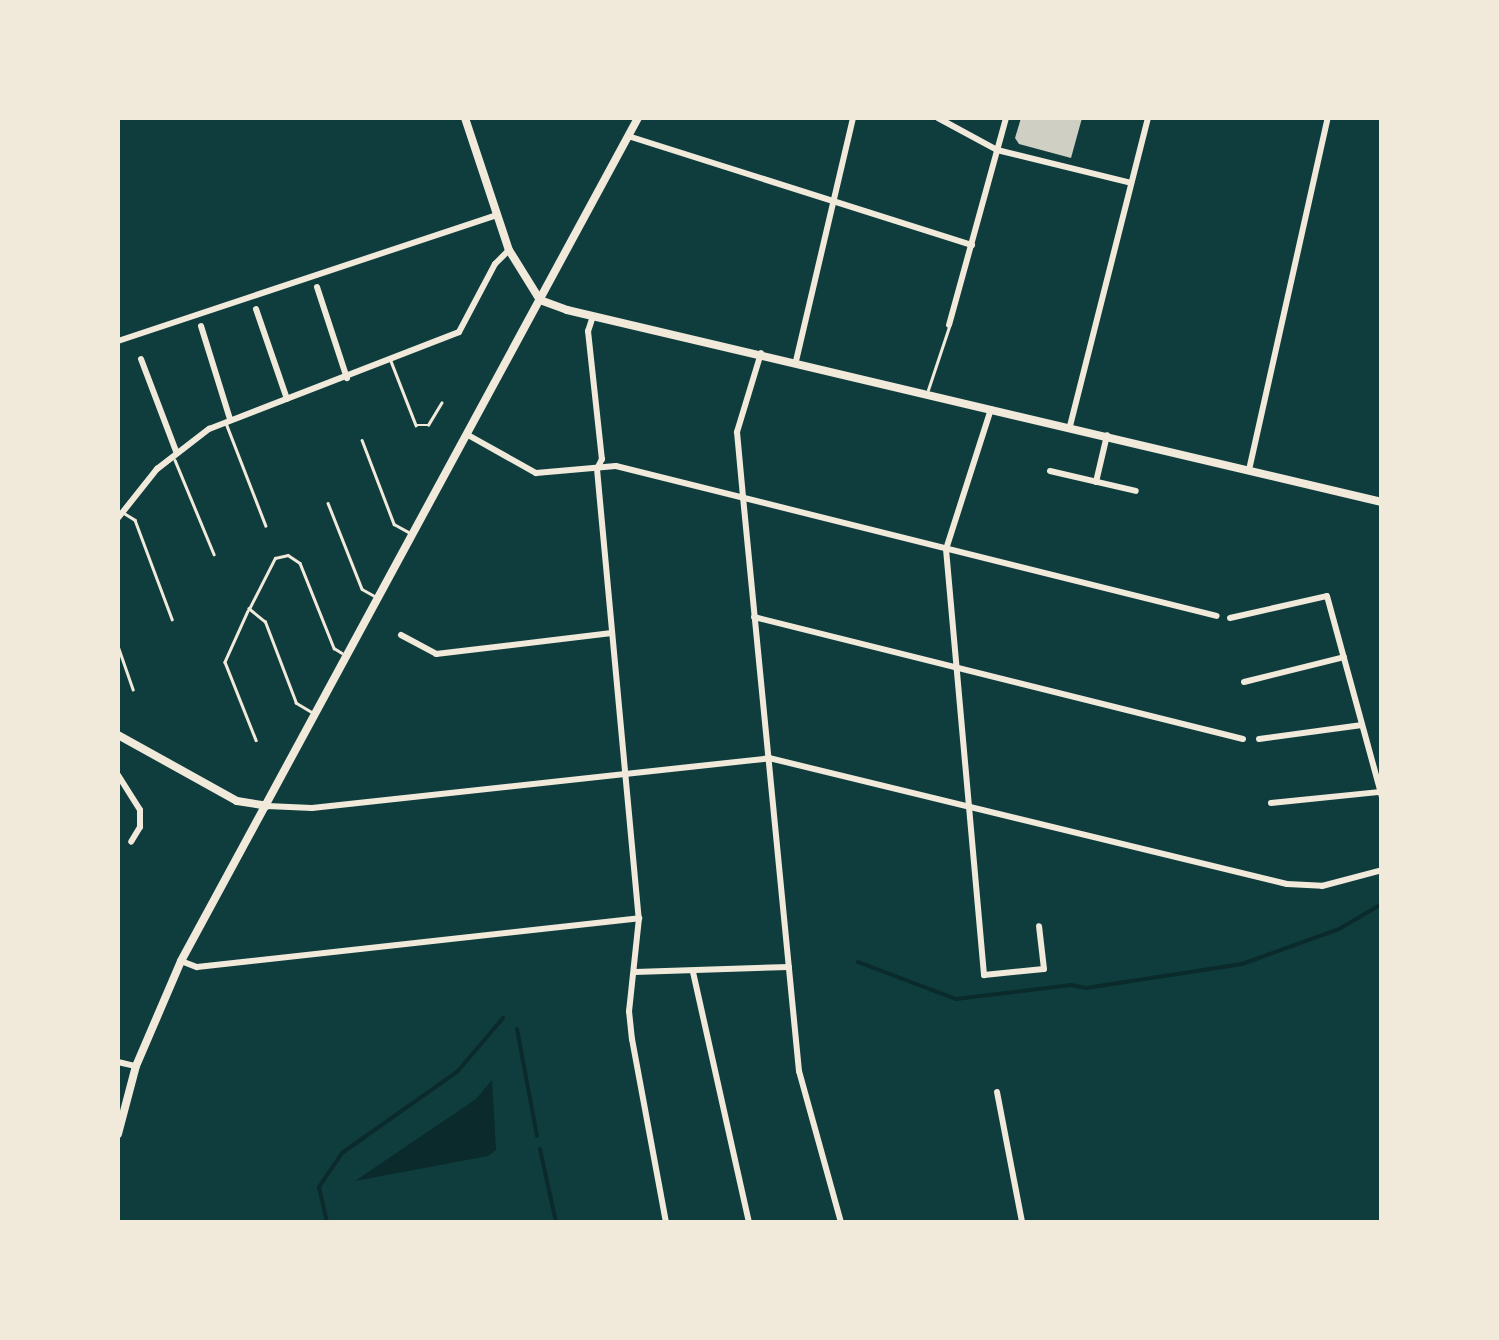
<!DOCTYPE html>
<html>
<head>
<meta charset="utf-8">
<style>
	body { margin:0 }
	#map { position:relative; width:1499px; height:1340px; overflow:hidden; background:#0f3d3e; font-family:Poppins,sans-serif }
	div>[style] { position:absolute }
	.water>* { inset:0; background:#0a2a2b }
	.stream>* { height:4px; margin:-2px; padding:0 2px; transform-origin:2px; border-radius:2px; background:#0a2a2b }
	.building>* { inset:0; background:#cfcfc3 }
	.service>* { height:2.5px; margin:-1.25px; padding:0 1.25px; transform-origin:1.25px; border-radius:1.25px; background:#f1e9da }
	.minor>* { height:6px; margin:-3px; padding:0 3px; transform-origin:3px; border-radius:3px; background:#f1e9da }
	.tertiary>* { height:8px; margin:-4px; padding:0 4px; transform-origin:4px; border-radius:4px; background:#f1e9da }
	span { translate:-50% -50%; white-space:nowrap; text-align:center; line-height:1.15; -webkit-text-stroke:10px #f1e9da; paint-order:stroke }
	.frame { position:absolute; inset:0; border:120px solid #f1e9da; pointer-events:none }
</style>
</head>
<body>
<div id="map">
	<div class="water">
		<div style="clip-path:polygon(492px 1080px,496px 1150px,488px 1156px,355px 1181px,476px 1099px)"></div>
	</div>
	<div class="stream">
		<div style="left:858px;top:962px;width:105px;rotate:20.7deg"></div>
		<div style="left:956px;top:999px;width:116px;rotate:-6.9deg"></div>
		<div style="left:1071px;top:985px;width:15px;rotate:11deg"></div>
		<div style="left:1086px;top:988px;width:158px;rotate:-8.7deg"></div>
		<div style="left:1242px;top:964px;width:103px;rotate:-19.8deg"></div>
		<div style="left:1339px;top:929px;width:50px;rotate:-30.2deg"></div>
		<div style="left:517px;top:1029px;width:109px;rotate:79.4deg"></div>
		<div style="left:540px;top:1149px;width:75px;rotate:77.6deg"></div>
		<div style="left:327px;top:1222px;width:36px;rotate:-103deg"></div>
		<div style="left:319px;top:1187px;width:41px;rotate:-55.9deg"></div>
		<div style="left:342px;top:1153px;width:141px;rotate:-35.2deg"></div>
		<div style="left:457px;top:1072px;width:71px;rotate:-49.6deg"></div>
	</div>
	<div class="building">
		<div style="clip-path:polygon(1021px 118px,1082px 118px,1071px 158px,1019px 144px,1015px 138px)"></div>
	</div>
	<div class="service">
		<div style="left:391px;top:361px;width:69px;rotate:68.7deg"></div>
		<div style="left:416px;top:425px;width:12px"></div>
		<div style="left:428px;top:425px;width:26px;rotate:-59deg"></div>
		<div style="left:928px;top:390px;width:66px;rotate:-71.6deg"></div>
		<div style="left:226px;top:423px;width:110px;rotate:68.8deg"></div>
		<div style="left:362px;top:440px;width:90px;rotate:69.1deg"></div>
		<div style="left:394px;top:524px;width:21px;rotate:29deg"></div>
		<div style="left:175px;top:460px;width:102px;rotate:67.5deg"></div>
		<div style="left:328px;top:503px;width:92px;rotate:68.4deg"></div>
		<div style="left:362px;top:589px;width:18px;rotate:29deg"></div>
		<div style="left:124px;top:513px;width:13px;rotate:32deg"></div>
		<div style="left:135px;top:520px;width:106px;rotate:69.5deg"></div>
		<div style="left:248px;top:611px;width:56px;rotate:114.3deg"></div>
		<div style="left:225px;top:662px;width:84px;rotate:68.3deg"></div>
		<div style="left:118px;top:646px;width:46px;rotate:70.8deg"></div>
		<div style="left:314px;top:714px;width:21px;rotate:-149deg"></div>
		<div style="left:296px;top:703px;width:87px;rotate:-110.9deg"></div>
		<div style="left:265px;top:622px;width:21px;rotate:-141deg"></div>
		<div style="left:249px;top:609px;width:57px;rotate:-63deg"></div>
		<div style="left:275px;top:558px;width:13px;rotate:-13deg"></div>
		<div style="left:288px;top:555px;width:14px;rotate:34deg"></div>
		<div style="left:300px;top:563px;width:92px;rotate:68.2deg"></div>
		<div style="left:334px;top:648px;width:9px;rotate:32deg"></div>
	</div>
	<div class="minor">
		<div style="left:938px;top:118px;width:67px;rotate:28.5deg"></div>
		<div style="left:997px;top:150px;width:138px;rotate:13.8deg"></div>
		<div style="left:628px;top:136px;width:361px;rotate:17.6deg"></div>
		<div style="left:317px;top:287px;width:96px;rotate:71.8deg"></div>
		<div style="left:256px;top:309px;width:95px;rotate:71deg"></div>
		<div style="left:593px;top:316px;width:16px;rotate:108deg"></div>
		<div style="left:588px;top:331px;width:129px;rotate:83.8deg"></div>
		<div style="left:602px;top:459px;width:11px;rotate:117deg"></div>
		<div style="left:597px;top:469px;width:451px;rotate:84.7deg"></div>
		<div style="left:639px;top:918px;width:94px;rotate:96.1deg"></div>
		<div style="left:629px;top:1011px;width:28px;rotate:84deg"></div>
		<div style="left:632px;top:1039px;width:186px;rotate:79.5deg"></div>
		<div style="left:949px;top:325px;width:215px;rotate:-74.6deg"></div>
		<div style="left:201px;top:326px;width:97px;rotate:72.7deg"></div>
		<div style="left:118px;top:341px;width:399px;rotate:-18.4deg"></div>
		<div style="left:761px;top:353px;width:83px;rotate:106.9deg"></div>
		<div style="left:737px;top:432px;width:65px;rotate:84.7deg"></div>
		<div style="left:743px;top:497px;width:577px;rotate:84.43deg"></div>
		<div style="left:799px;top:1071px;width:157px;rotate:74.5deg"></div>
		<div style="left:141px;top:359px;width:98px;rotate:69.2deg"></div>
		<div style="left:796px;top:361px;width:250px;rotate:-76.8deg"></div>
		<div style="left:991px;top:409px;width:147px;rotate:107.8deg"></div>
		<div style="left:946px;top:549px;width:428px;rotate:84.9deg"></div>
		<div style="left:984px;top:975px;width:60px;rotate:-5.7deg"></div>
		<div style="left:1044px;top:969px;width:43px;rotate:-96.6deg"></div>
		<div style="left:1070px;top:426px;width:318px;rotate:-75.8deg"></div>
		<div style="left:468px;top:435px;width:78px;rotate:29.2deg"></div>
		<div style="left:536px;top:473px;width:80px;rotate:-5deg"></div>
		<div style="left:616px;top:466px;width:619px;rotate:14.01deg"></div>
		<div style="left:1249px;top:470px;width:361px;rotate:-77.4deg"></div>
		<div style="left:1050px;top:471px;width:88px;rotate:13.1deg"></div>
		<div style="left:1096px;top:482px;width:48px;rotate:-76.8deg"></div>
		<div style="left:118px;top:518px;width:63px;rotate:-51.5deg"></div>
		<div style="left:157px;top:469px;width:66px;rotate:-37.6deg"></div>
		<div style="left:209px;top:429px;width:268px;rotate:-21.2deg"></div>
		<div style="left:459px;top:332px;width:77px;rotate:-62.1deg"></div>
		<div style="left:495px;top:264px;width:20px;rotate:-45deg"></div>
		<div style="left:754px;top:617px;width:504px;rotate:14.01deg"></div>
		<div style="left:1230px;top:618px;width:99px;rotate:-12.8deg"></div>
		<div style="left:1327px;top:596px;width:208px;rotate:74.7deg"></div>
		<div style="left:401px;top:635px;width:40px;rotate:28deg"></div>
		<div style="left:436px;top:654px;width:177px;rotate:-6.8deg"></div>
		<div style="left:1244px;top:682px;width:103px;rotate:-14deg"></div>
		<div style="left:1259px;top:739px;width:104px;rotate:-7.7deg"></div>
		<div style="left:118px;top:775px;width:41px;rotate:57.8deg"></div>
		<div style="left:140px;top:810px;width:17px;rotate:90deg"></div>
		<div style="left:140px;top:827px;width:17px;rotate:121deg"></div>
		<div style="left:1271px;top:803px;width:110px;rotate:-5.8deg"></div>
		<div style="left:267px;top:806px;width:45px;rotate:2.5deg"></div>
		<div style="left:312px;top:808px;width:460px;rotate:-6.2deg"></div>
		<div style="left:769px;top:758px;width:533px;rotate:13.67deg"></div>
		<div style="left:1287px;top:884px;width:35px;rotate:3deg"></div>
		<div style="left:1322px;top:886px;width:62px;rotate:-14.9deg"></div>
		<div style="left:181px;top:961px;width:17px;rotate:21deg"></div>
		<div style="left:197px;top:967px;width:445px;rotate:-6.3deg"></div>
		<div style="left:635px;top:972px;width:154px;rotate:-1.9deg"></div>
		<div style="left:693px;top:972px;width:256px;rotate:77.4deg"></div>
		<div style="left:118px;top:1062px;width:18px;rotate:13deg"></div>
		<div style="left:997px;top:1092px;width:132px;rotate:79.1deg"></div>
	</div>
	<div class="tertiary">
		<div style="left:465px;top:118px;width:139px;rotate:71.6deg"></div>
		<div style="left:509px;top:250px;width:59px;rotate:58.2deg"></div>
		<div style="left:540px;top:300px;width:29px;rotate:20deg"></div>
		<div style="left:567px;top:310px;width:837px;rotate:13.26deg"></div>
		<div style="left:118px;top:735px;width:136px;rotate:29deg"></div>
		<div style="left:237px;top:801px;width:30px;rotate:9deg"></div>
		<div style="left:118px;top:1134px;width:70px;rotate:-75.2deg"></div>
		<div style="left:136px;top:1066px;width:114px;rotate:-66.8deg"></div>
		<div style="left:181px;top:961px;width:959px;rotate:-61.54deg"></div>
	</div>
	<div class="frame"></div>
</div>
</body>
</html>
